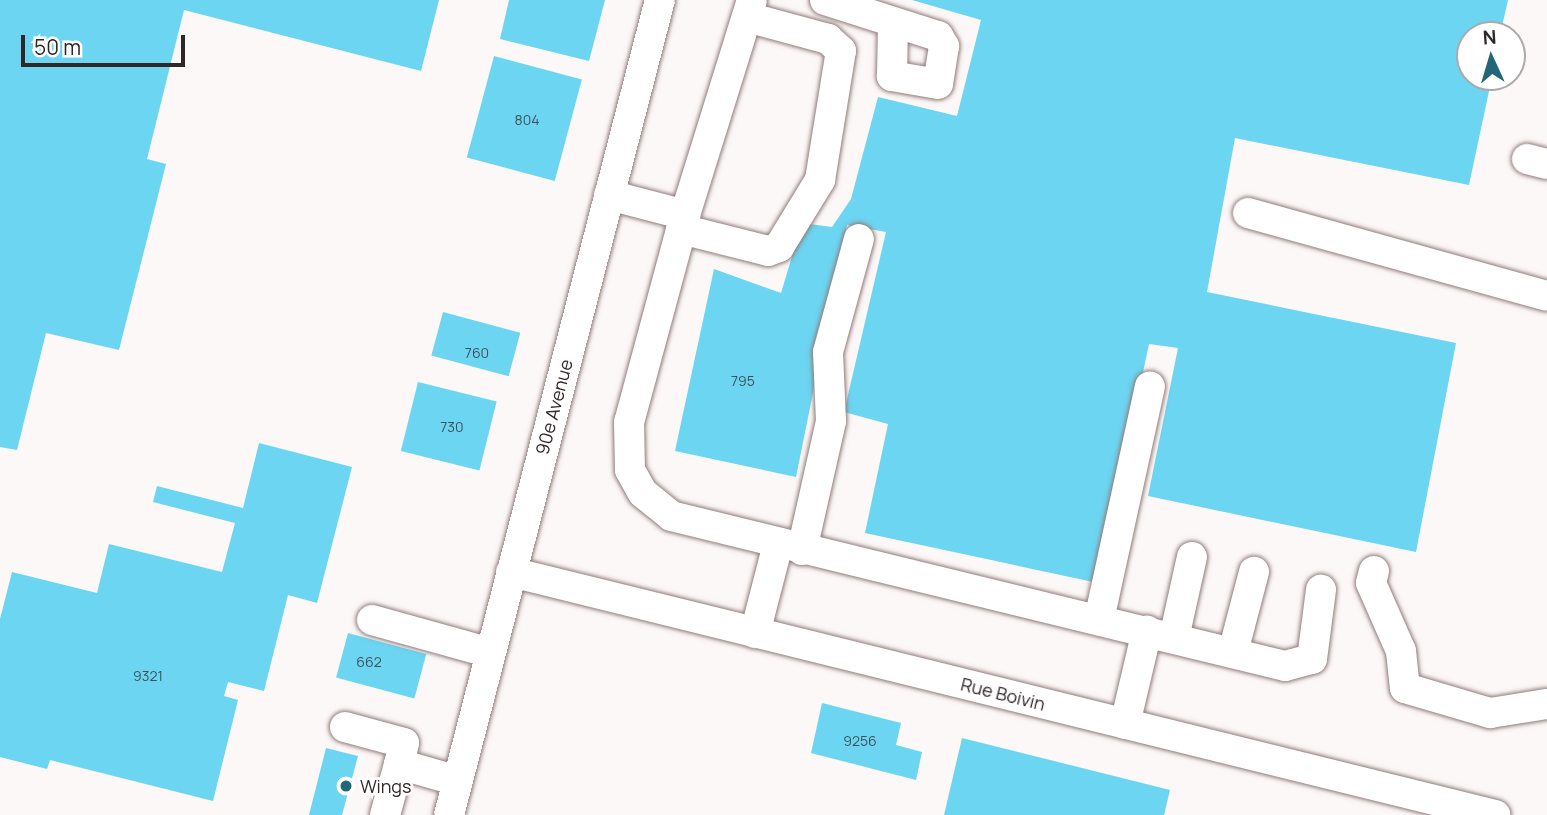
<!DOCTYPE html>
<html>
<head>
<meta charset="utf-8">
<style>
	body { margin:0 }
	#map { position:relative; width:1547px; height:815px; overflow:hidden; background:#fcf8f7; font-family:Manrope,sans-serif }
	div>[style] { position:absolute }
	.building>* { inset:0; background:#6cd5f1; transform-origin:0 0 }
	.roads { filter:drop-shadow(0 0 2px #907c7b) drop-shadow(0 0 2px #907c7b) }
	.minor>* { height:30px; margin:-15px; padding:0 15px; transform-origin:15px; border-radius:15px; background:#fff }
	.dots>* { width:19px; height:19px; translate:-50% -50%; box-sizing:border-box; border:4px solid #fff; border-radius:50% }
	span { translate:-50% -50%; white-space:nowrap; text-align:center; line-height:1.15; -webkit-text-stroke:5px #fff; paint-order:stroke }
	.number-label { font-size:14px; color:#3f525a }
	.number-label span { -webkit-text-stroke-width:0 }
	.street-label { font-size:18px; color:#302727 }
	.poi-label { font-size:18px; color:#302727 }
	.left { translate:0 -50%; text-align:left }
	.north { position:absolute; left:1456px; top:21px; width:70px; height:70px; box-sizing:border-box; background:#fff; border:2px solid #aca9a9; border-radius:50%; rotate:356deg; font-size:19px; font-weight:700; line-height:28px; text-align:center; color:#302727 }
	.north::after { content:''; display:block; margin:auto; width:24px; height:32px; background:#267; clip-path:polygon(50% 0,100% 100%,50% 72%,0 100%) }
	.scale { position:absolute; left:21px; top:35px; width:164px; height:32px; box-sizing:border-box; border:4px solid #302727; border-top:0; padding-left:9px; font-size:21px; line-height:24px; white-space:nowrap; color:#302727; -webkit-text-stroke:5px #fff; paint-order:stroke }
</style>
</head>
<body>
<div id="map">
	<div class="building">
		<div style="clip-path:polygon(0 0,439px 0,421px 71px,184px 10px,147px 159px,166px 164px,119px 350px,46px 333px,17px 450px,0 447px)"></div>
		<div style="clip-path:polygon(509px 0,605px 0,589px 61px,500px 39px)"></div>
		<div style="clip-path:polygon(912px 0,1508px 0,1500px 35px,1470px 35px,1470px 77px,1492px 77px,1469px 185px,1235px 138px,1207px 292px,1456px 343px,1416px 552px,1148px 496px,1178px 348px,1149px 344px,1098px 583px,865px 533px,888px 424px,844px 412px,886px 232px,847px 225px,796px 477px,675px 451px,714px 269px,781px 293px,802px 223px,832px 227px,851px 199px,878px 97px,957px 116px,981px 20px)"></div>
		<div style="left:494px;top:56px;width:91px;height:105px;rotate:15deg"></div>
		<div style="left:443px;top:312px;width:80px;height:45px;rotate:15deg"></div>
		<div style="left:418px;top:382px;width:81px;height:71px;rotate:14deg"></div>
		<div style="clip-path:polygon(259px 443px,352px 467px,317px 603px,288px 595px,264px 691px,228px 682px,224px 696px,238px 700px,213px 801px,50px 760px,47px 769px,0 757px,0 619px,12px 572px,97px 593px,109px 544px,222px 572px,235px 523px,153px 502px,157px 486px,243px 508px)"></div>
		<div style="left:348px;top:633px;width:81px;height:46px;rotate:15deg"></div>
		<div style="clip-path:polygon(822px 703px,901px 723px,896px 745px,922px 752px,916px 780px,811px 753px)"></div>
		<div style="clip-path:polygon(962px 738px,1170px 790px,1164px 815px,944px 815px)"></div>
		<div style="clip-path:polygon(326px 748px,358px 756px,342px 815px,309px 815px)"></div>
	</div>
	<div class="roads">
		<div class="minor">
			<div style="left:825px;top:0;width:119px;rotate:17.7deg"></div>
			<div style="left:938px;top:36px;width:12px;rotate:59deg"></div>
			<div style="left:944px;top:46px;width:38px;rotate:99deg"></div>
			<div style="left:938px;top:84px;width:47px;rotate:-170.1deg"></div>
			<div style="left:892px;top:76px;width:52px;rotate:-88.9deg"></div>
			<div style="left:1527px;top:159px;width:21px;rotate:14deg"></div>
			<div style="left:609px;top:195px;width:79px;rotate:14.7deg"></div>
			<div style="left:685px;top:215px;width:225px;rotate:-72.7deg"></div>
			<div style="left:1248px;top:213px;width:310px;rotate:15.5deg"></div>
			<div style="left:685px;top:215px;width:214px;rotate:105.1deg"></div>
			<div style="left:629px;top:422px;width:48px;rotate:88.8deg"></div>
			<div style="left:630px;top:470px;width:26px;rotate:61deg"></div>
			<div style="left:643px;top:493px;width:36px;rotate:39deg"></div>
			<div style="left:671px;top:516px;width:632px;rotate:13.73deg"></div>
			<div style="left:1285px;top:666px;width:28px;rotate:-15deg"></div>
			<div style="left:1312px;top:659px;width:70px;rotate:-82.6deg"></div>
			<div style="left:681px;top:229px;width:90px;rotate:14.2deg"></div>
			<div style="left:768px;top:251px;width:12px;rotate:-20deg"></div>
			<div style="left:779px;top:247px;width:79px;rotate:-58.5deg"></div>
			<div style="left:820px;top:180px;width:131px;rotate:-80.8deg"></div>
			<div style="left:841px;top:51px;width:18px;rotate:-137deg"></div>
			<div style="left:828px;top:39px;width:84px;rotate:-164.8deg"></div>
			<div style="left:802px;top:550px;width:132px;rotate:-77.3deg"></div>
			<div style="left:831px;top:421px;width:69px;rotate:-92.5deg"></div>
			<div style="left:828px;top:352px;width:117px;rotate:-74.7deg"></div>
			<div style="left:1374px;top:571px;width:12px;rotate:104deg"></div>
			<div style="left:1371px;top:583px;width:74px;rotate:66.2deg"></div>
			<div style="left:1401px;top:651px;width:37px;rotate:84deg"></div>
			<div style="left:1405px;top:688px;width:89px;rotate:16.4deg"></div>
			<div style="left:1490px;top:713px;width:58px;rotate:-9deg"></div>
			<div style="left:511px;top:572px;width:1014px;rotate:13.87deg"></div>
			<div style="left:372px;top:620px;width:123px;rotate:15.5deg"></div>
			<div style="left:1099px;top:620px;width:239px;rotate:-77.7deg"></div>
			<div style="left:755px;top:633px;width:92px;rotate:-75.5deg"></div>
			<div style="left:1174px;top:638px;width:83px;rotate:-77.5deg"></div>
			<div style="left:1233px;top:652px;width:83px;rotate:-75.3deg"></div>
			<div style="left:1125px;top:724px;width:96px;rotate:-76.7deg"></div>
			<div style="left:345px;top:727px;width:61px;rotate:15.2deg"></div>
			<div style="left:404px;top:743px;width:22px;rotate:103deg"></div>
			<div style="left:399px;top:764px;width:61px;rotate:16.1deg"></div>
			<div style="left:385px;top:815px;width:53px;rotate:-74.6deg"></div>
			<div style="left:449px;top:815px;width:842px;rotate:-75.49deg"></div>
		</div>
	</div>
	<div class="dots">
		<div style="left:346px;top:786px;background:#267"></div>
	</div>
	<div class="number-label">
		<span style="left:527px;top:120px">804</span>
		<span style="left:477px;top:353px">760</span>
		<span style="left:743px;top:381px">795</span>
		<span style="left:452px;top:427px">730</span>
		<span style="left:369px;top:662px">662</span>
		<span style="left:148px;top:676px">9321</span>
		<span style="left:860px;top:741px">9256</span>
	</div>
	<div class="street-label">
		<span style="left:554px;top:407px;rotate:-75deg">90e Avenue</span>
		<span style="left:1003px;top:694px;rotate:14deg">Rue Boivin</span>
	</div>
	<div class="poi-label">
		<span class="left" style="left:360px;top:786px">Wings</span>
	</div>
	<div class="north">N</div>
	<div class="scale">50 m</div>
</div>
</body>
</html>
